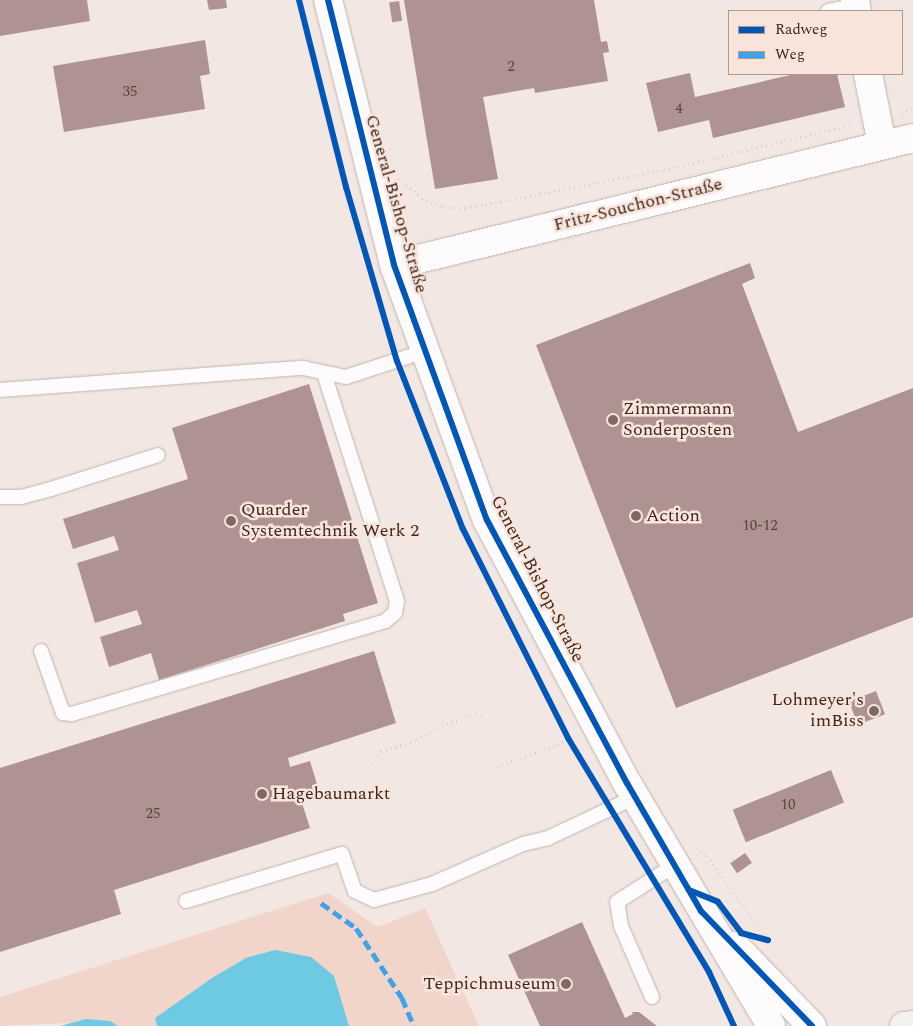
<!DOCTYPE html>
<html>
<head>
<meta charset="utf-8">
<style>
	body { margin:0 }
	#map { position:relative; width:913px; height:1026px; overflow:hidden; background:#f2e7e2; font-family:Spectral,serif }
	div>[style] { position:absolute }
	.green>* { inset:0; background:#f2d5ca }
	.water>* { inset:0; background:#6ec9e3 }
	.building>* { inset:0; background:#af9392; transform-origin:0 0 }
	.path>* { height:3px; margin-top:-1.5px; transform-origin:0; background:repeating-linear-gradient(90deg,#d5d1cf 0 1px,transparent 0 5px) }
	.roads { filter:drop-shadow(0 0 1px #c2b4ae) drop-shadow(0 0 1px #c2b4ae) }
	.lane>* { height:14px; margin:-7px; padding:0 7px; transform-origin:7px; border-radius:7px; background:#fdfbfb }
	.street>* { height:28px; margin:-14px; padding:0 14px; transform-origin:14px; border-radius:14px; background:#fdfbfb }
	.secondary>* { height:28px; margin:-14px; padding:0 14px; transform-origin:14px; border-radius:14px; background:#f4f2ee }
	.quiet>* { height:5px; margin-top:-2.5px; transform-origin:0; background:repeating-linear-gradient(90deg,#3fa3ea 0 10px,transparent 0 15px) }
	.cycleway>* { height:6px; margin:-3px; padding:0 3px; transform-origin:3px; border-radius:3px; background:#0057b8 }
	.dots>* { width:14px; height:14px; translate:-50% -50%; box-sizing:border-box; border:2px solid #f9e4db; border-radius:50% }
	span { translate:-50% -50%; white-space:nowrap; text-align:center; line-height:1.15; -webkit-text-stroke:5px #f9e4db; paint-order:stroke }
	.number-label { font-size:15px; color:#58433c }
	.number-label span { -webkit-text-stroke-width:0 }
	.street-label { font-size:18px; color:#3b2820 }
	.poi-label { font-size:18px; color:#3b2820 }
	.left { translate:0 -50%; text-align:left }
	.right { translate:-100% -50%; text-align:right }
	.legend { position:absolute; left:728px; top:10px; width:175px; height:65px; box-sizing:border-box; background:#f9e4db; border:1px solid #ad9990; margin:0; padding:6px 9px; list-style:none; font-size:15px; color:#3b2820 }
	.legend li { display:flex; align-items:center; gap:10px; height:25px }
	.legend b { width:25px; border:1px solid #ad9990 }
</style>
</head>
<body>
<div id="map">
	<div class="green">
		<div style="clip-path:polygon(328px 893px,378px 927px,425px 908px,479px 1026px,349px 1026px,334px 976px,212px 978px,156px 1018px,157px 1026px,118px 1026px,110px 1021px,0 1026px,0 997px)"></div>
	</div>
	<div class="water">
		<div style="clip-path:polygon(275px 950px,311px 957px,334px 976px,349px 1026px,157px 1026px,155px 1018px,212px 978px,246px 958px)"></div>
		<div style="clip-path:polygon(86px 1019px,110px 1021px,118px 1026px,60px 1026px)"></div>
	</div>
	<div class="building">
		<div style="clip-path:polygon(0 0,87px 0,90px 21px,0 36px)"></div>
		<div style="clip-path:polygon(207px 0,226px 0,227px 8px,209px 10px)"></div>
		<div style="clip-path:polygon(404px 0,594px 0,601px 42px,607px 41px,609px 52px,603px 53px,608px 81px,535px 93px,534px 88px,483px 97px,498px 179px,435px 189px)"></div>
		<div style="left:399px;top:1px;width:20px;height:10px;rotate:81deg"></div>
		<div style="clip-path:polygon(205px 40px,210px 74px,200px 76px,205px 109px,64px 132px,53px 66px)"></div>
		<div style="clip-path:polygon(690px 73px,695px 97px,795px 74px,837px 74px,845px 107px,713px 138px,709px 120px,658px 132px,646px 83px)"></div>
		<div style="clip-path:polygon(750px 263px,755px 278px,742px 284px,798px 432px,913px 388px,913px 617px,676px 708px,536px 345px)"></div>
		<div style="clip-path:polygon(309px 384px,378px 603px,343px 614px,345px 621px,159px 680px,151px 653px,109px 667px,100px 637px,142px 624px,137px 610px,95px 623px,77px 563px,119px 550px,114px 536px,73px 549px,63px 519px,188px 479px,172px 428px)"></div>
		<div style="clip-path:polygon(374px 651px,396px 723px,288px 758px,290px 767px,310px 761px,320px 794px,301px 800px,310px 828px,114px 890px,121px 914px,0 952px,0 768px)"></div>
		<div style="left:876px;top:691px;width:25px;height:29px;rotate:69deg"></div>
		<div style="left:831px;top:770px;width:35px;height:106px;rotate:68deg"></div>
		<div style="left:745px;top:853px;width:12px;height:18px;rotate:55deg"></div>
		<div style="clip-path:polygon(582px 922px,625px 1018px,633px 1014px,632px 1012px,639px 1012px,657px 1026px,540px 1026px,508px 955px)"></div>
	</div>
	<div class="path">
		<div style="left:299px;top:0;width:199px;rotate:75.8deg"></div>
		<div style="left:901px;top:112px;width:13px;rotate:-18deg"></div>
		<div style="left:399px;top:178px;width:30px;rotate:41deg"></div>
		<div style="left:422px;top:198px;width:24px;rotate:22deg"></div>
		<div style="left:444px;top:207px;width:22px;rotate:3deg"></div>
		<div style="left:466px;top:208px;width:202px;rotate:-10.9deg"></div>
		<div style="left:664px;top:170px;width:195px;rotate:-13.6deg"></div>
		<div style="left:385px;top:322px;width:21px;rotate:73deg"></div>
		<div style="left:403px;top:376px;width:82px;rotate:68.5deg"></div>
		<div style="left:513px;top:628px;width:123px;rotate:63.4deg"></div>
		<div style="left:568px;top:738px;width:40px;rotate:57.1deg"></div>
		<div style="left:372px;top:764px;width:16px;rotate:-55deg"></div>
		<div style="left:381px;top:751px;width:38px;rotate:-17deg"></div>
		<div style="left:417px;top:740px;width:24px;rotate:-33deg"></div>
		<div style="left:437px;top:727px;width:40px;rotate:-18.9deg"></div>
		<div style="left:475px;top:714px;width:6px;rotate:18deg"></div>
		<div style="left:497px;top:766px;width:65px;rotate:-19deg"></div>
		<div style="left:558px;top:745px;width:12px;rotate:-35deg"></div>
		<div style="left:697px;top:848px;width:13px;rotate:39deg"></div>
		<div style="left:707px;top:856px;width:104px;rotate:54deg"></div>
		<div style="left:718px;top:991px;width:38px;rotate:65deg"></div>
	</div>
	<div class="roads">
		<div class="lane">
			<div style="left:828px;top:11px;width:29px;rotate:-12deg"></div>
			<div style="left:0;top:390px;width:304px;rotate:-4.2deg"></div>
			<div style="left:303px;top:368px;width:44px;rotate:11.8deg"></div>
			<div style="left:346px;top:377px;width:83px;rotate:-18.2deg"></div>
			<div style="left:0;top:497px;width:21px"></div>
			<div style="left:21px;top:497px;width:31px;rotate:-15deg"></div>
			<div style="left:51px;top:489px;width:112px;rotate:-17.6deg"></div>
			<div style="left:41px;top:651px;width:66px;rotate:70.5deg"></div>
			<div style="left:63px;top:713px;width:9px;rotate:6deg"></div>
			<div style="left:72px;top:714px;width:327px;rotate:-16.5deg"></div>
			<div style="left:385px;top:621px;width:13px;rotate:-39deg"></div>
			<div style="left:395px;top:613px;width:12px;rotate:-81deg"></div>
			<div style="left:397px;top:601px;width:238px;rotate:-107.8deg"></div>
			<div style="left:186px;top:901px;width:163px;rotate:-16.8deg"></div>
			<div style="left:342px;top:854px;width:39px;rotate:71deg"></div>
			<div style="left:355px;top:891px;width:21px;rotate:25deg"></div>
			<div style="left:374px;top:900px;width:60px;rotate:-15.4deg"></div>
			<div style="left:432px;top:884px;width:99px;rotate:-23.7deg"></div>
			<div style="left:523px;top:844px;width:26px;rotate:-13deg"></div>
			<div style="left:548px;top:838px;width:96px;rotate:-25.2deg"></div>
			<div style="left:652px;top:997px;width:77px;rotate:-113.6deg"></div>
			<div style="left:621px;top:926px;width:24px;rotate:-99deg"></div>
			<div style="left:617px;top:902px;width:69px;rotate:-32.5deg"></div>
		</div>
		<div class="street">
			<div style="left:328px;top:0;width:273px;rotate:76deg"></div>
			<div style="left:394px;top:265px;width:271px;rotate:70deg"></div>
			<div style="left:487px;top:520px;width:298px;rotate:62deg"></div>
			<div style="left:627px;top:783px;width:282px;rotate:59.3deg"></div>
			<div style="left:855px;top:0;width:11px;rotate:80deg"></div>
			<div style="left:868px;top:74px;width:72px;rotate:78.8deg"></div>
			<div style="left:394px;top:265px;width:534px;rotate:-13.75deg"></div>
			<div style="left:735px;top:946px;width:111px;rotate:46.1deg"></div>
		</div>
		<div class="secondary">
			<div style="left:904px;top:1026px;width:9px;rotate:-6deg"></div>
		</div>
	</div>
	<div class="quiet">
		<div style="left:321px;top:903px;width:43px;rotate:35.5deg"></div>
		<div style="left:356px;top:928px;width:84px;rotate:56.7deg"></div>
		<div style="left:402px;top:998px;width:30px;rotate:67deg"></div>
	</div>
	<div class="cycleway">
		<div style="left:299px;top:0;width:193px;rotate:75.9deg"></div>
		<div style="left:346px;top:187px;width:181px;rotate:73.7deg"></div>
		<div style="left:397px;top:361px;width:180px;rotate:68.6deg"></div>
		<div style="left:463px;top:529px;width:234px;rotate:63.3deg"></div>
		<div style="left:568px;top:738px;width:273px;rotate:58.9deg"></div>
		<div style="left:709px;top:972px;width:60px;rotate:65.2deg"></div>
		<div style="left:328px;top:0;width:273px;rotate:76deg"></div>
		<div style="left:394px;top:265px;width:271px;rotate:70deg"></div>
		<div style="left:487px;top:520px;width:298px;rotate:62deg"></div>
		<div style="left:627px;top:783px;width:148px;rotate:60deg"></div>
		<div style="left:701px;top:911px;width:160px;rotate:46deg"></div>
		<div style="left:689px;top:890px;width:31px;rotate:22deg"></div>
		<div style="left:718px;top:902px;width:39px;rotate:53deg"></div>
		<div style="left:741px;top:933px;width:28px;rotate:15deg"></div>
	</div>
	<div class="dots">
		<div style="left:613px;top:420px;background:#7b6b64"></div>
		<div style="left:636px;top:516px;background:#7b6b64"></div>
		<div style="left:231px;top:521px;background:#7b6b64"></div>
		<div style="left:874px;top:711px;background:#7b6b64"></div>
		<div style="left:262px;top:794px;background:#7b6b64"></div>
		<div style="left:566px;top:984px;background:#7b6b64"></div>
	</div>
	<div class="number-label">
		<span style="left:511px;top:67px">2</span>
		<span style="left:130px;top:92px">35</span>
		<span style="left:679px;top:109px">4</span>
		<span style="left:760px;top:526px">10-12</span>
		<span style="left:788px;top:805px">10</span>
		<span style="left:153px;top:814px">25</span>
	</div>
	<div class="street-label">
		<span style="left:396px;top:204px;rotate:74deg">General-Bishop-Straße</span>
		<span style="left:638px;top:205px;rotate:-14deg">Fritz-Souchon-Straße</span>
		<span style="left:537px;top:579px;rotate:63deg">General-Bishop-Straße</span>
	</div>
	<div class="poi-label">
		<span class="left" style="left:623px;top:420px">Zimmermann<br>Sonderposten</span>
		<span class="left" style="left:241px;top:521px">Quarder<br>Systemtechnik Werk 2</span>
		<span class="left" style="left:646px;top:516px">Action</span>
		<span class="right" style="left:864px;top:711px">Lohmeyer's<br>imBiss</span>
		<span class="left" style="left:272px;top:794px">Hagebaumarkt</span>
		<span class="right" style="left:556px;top:984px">Teppichmuseum</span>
	</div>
	<ul class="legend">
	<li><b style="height:6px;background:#0057b8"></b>Radweg</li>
	<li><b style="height:6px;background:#3fa3ea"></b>Weg</li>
	</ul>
</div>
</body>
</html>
